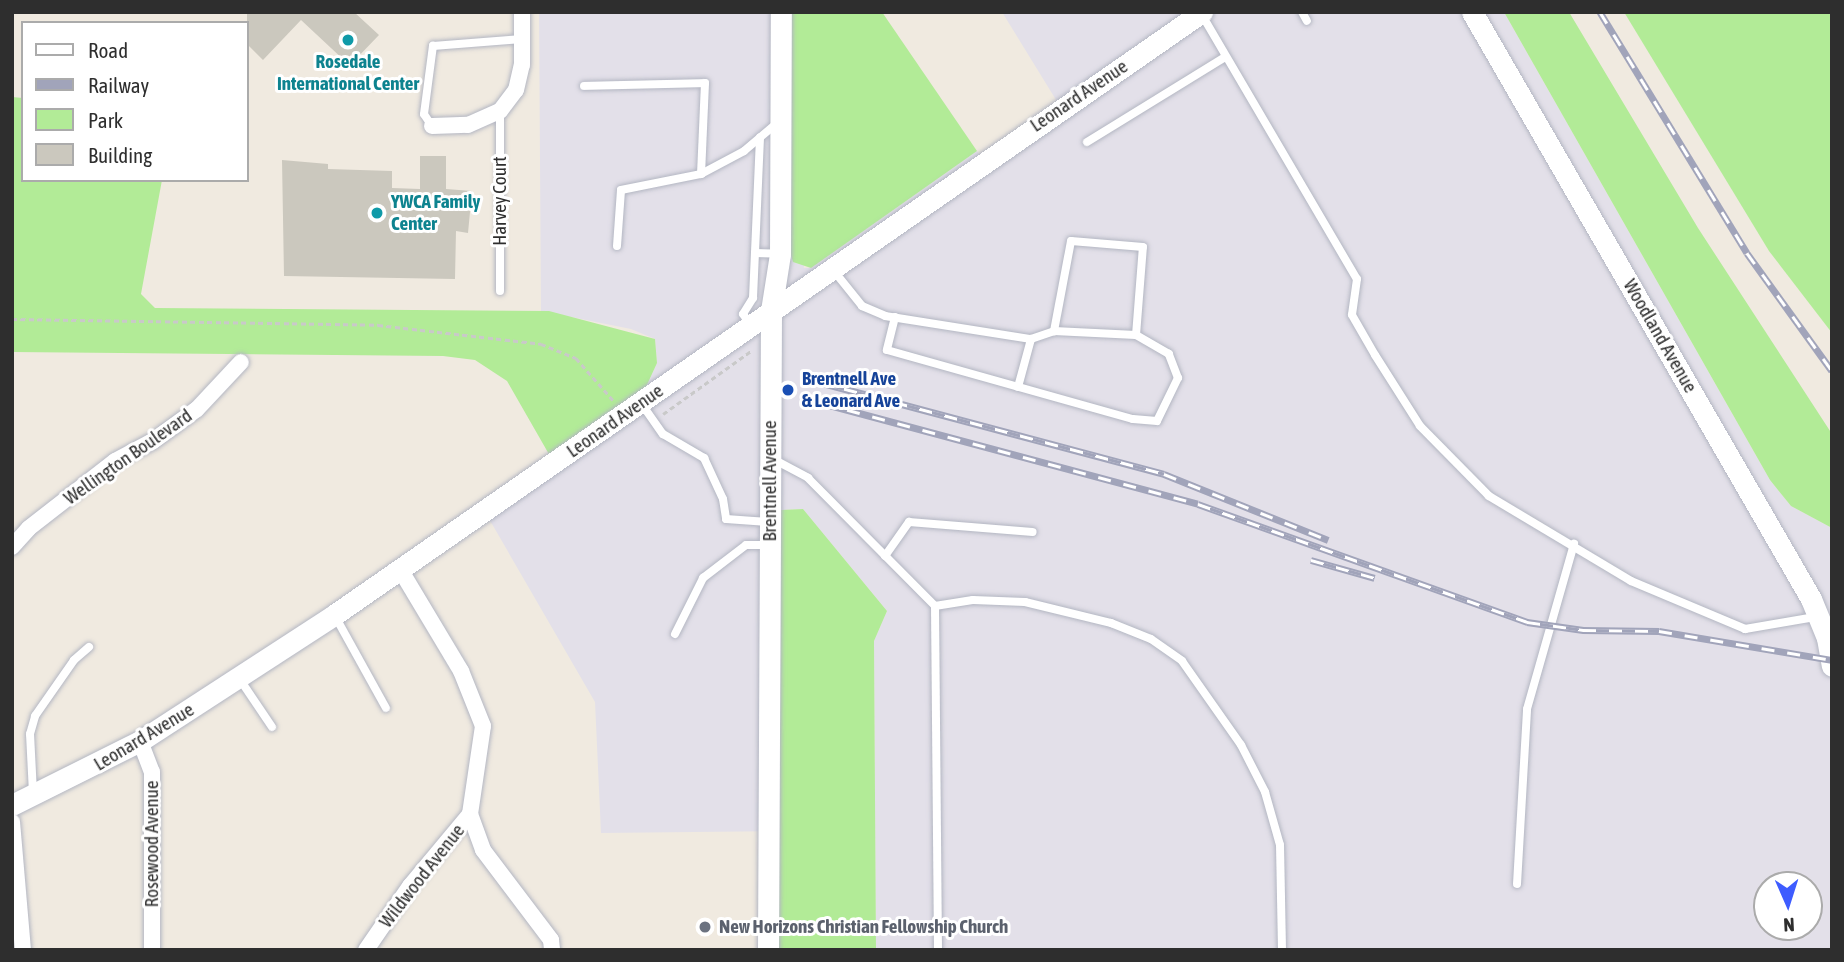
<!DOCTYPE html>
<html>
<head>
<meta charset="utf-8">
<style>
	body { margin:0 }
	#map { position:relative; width:1844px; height:962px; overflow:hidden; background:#f0eae0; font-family:"Asap Condensed",sans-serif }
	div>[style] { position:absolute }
	.industrial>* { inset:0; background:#e3e0e9 }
	.green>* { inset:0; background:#b2eb97 }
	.building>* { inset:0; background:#cbc8be }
	.path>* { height:2.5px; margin-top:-1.25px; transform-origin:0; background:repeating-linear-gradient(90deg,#c9c9c9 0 5px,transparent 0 8.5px) }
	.roads { filter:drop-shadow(0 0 2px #b3b6c2) drop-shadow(0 0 2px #b3b6c2) }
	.lane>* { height:8px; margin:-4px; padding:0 4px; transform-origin:4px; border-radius:4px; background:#fff }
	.street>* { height:16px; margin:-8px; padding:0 8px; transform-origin:8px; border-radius:8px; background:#fff }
	.secondary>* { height:21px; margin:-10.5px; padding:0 10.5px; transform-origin:10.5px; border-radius:10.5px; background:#fff }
	.rail>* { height:7px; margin-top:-3.5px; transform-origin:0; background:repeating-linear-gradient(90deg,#fff 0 13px,#a1a4ba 0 26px); box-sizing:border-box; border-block:2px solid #a1a4ba }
	.dots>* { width:19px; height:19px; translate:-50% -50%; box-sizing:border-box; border:4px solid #fff; border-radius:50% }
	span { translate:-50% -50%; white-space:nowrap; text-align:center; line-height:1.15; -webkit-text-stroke:6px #fff; paint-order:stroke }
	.culture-label { font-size:19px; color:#0d838f; font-weight:700 }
	.left { translate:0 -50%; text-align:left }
	.street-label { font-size:19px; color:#2e2e2e }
	.transit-label { font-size:19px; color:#164399; font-weight:700 }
	.worship-label { font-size:19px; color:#5b616d; font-weight:700 }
	.frame { position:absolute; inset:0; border:14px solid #2e2e2e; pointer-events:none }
	.legend { position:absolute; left:21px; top:21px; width:228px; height:161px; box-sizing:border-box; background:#fff; border:2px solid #ababab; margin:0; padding:9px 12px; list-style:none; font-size:21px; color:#2e2e2e }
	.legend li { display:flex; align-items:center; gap:14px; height:35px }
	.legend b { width:35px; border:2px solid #ababab }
	.north { position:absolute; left:1753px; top:871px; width:70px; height:70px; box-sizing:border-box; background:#fff; border:2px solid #ababab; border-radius:50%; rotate:177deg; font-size:19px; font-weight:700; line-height:28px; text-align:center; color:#2e2e2e }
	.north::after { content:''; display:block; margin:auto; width:24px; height:32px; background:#3e5cff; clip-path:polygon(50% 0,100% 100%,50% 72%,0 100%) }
</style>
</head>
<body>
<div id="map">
	<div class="industrial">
		<div style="clip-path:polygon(evenodd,539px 12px,791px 12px,804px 268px,811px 268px,977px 151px,984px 161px,1061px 108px,1002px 12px,1504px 12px,1770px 480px,1791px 506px,1832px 528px,1832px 950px,876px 950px,874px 641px,887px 611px,803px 509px,781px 510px,780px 831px,601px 833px,595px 702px,481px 505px,646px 387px,657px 363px,655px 339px,631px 329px,541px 311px,539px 12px,1767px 885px,1809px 885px,1809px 927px,1767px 927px,1767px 885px)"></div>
	</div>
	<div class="green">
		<div style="clip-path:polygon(791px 12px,882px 12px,977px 151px,811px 268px,793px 262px,789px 248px)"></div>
		<div style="clip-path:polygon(1504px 12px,1569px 12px,1698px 228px,1832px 434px,1832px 528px,1791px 506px,1770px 480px)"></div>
		<div style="clip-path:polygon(1624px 12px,1832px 12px,1832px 333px,1769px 251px)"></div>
		<div style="clip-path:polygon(12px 97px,23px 98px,23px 180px,162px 180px,141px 294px,155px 308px,549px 311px,655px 339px,657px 363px,646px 387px,550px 456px,507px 381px,475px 360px,443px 356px,12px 352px)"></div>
		<div style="clip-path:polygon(803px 509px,887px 611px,874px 641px,876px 950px,779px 950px,781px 510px)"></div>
	</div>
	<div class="building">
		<div style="clip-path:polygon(247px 12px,354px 12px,379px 35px,355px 60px,352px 56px,346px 62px,301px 20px,263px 60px,247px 44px)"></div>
		<div style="clip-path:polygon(420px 156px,446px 156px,446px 189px,472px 191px,468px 233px,456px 231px,455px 279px,284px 276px,282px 160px,328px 164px,328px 169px,392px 171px,392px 188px,420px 189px)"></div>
	</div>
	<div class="path">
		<div style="left:12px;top:319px;width:366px;rotate:0.9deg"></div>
		<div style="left:378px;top:325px;width:164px;rotate:6.6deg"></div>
		<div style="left:541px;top:344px;width:38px;rotate:22deg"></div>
		<div style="left:576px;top:358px;width:56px;rotate:48.6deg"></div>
		<div style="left:663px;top:414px;width:108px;rotate:-35.6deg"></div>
	</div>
	<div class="roads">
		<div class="lane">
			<div style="left:1302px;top:12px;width:10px;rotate:61deg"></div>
			<div style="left:1202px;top:15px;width:306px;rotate:59.6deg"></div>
			<div style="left:1357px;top:279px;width:36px;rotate:98deg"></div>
			<div style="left:1352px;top:315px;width:46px;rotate:60.1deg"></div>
			<div style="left:1375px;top:355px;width:84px;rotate:57.6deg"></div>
			<div style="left:1420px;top:426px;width:98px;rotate:45.4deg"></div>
			<div style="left:1489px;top:496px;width:165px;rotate:30.9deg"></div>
			<div style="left:1631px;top:581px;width:124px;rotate:22.8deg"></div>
			<div style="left:1745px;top:629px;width:71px;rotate:-9.7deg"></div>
			<div style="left:584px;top:86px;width:121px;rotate:-1.4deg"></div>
			<div style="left:705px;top:83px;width:91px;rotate:92.5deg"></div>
			<div style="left:432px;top:126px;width:14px;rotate:-124deg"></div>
			<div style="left:424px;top:114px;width:69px;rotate:-82.5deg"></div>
			<div style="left:433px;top:46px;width:89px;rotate:-4.5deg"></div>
			<div style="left:1087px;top:142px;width:162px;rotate:-31.6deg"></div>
			<div style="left:617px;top:246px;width:56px;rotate:-85.9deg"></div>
			<div style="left:621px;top:190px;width:82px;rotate:-11.3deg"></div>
			<div style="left:701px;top:174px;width:49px;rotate:-28.1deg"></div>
			<div style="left:744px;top:151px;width:43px;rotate:-40.3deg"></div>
			<div style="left:755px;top:253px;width:25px;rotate:2deg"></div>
			<div style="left:834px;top:271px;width:45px;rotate:51.3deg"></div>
			<div style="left:862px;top:306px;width:25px;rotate:23deg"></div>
			<div style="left:885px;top:316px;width:148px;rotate:9deg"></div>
			<div style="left:1031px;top:339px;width:24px;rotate:-19deg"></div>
			<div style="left:1054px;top:331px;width:82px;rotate:2.8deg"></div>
			<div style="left:1136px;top:335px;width:88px;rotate:-85.5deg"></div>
			<div style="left:1143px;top:247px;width:72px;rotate:-175.2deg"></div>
			<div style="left:1071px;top:241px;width:92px;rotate:100.7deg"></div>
			<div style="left:500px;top:291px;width:179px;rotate:-90deg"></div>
			<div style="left:895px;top:317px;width:34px;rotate:104deg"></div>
			<div style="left:887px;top:350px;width:255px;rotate:15.7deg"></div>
			<div style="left:1133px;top:419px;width:24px;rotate:5deg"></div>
			<div style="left:1157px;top:421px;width:48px;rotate:-64deg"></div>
			<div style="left:1178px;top:378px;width:26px;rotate:-111deg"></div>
			<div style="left:1169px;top:354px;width:38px;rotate:-150deg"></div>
			<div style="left:750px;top:325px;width:13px;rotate:-122deg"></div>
			<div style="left:743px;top:314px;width:19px;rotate:-58deg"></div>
			<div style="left:753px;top:298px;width:161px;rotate:-87.5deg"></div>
			<div style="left:1018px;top:387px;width:50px;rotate:-74.8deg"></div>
			<div style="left:641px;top:403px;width:38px;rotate:55deg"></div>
			<div style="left:663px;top:434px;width:48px;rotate:30.3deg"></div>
			<div style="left:704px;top:458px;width:45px;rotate:65.1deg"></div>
			<div style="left:723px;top:499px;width:20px;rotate:81deg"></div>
			<div style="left:726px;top:519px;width:42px;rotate:4.1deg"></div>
			<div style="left:773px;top:459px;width:40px;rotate:28deg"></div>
			<div style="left:808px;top:478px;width:180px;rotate:45.2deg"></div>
			<div style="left:935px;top:606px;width:344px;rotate:89.5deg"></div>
			<div style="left:885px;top:556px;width:42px;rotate:-54.8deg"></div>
			<div style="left:909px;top:522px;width:124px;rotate:4.6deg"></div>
			<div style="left:935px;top:606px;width:38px;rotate:-9deg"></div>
			<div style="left:973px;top:600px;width:52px;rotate:2.2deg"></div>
			<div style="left:1025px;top:602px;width:89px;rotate:13.7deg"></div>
			<div style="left:1111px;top:623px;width:43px;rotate:21.8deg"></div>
			<div style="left:1151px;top:639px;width:38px;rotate:35deg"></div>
			<div style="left:1182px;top:661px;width:103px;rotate:54.9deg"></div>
			<div style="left:1241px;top:745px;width:53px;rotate:62.9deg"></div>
			<div style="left:1265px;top:792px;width:55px;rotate:74.2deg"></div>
			<div style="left:1280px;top:845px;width:105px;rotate:88.9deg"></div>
			<div style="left:335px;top:616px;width:105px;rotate:61deg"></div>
			<div style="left:675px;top:634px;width:63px;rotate:-63.4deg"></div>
			<div style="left:703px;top:578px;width:54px;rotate:-37.5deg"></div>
			<div style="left:746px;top:545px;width:24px"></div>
			<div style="left:239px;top:678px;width:59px;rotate:56deg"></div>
			<div style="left:33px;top:793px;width:59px;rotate:-92.9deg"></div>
			<div style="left:30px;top:734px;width:19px;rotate:-74deg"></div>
			<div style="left:35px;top:716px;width:68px;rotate:-55.1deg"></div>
			<div style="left:74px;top:660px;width:20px;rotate:-41deg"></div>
			<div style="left:1517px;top:884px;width:175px;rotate:-86.7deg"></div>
			<div style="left:1527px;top:709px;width:172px;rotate:-74.1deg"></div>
		</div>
		<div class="street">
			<div style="left:432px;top:126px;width:36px;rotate:-2deg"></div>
			<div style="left:468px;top:125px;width:35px;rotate:-24deg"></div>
			<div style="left:500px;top:111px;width:26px;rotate:-53deg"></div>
			<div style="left:516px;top:90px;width:26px;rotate:-77deg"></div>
			<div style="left:522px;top:65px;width:53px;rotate:-90deg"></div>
			<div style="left:12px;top:547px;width:25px;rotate:-48deg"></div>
			<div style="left:29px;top:528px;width:109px;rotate:-37.9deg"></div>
			<div style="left:115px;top:461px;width:43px;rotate:-27.8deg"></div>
			<div style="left:153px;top:441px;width:54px;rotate:-36deg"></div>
			<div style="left:197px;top:409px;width:64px;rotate:-46.9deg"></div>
			<div style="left:140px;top:741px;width:33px;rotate:69deg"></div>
			<div style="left:152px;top:772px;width:178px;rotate:90deg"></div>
			<div style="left:470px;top:814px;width:38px;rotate:70deg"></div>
			<div style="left:483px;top:850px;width:113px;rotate:52.9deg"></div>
			<div style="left:551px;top:940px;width:10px;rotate:84deg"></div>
			<div style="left:12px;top:822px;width:128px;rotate:85.1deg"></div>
			<div style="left:366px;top:950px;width:78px;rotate:-55.5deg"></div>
			<div style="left:410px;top:886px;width:94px;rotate:-50.2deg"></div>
			<div style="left:470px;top:814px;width:89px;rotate:-81.6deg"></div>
			<div style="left:483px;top:726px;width:59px;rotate:-111.8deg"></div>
			<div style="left:461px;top:671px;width:119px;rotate:-120.9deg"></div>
		</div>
		<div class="secondary">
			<div style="left:1472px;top:12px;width:678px;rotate:59.99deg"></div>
			<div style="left:1811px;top:599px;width:42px;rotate:67.7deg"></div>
			<div style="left:1827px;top:638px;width:28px;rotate:80deg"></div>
			<div style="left:12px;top:805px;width:143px;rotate:-26.6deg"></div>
			<div style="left:140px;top:741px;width:231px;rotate:-33deg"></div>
			<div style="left:334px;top:615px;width:1057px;rotate:-34.79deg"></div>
			<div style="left:768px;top:950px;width:639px;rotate:-89.73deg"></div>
			<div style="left:771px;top:311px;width:58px;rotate:-81deg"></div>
			<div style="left:780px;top:254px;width:242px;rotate:-89.8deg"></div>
		</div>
	</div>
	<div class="rail">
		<div style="left:1600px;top:12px;width:282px;rotate:58.6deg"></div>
		<div style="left:1747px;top:253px;width:145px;rotate:54.2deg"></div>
		<div style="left:819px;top:382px;width:357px;rotate:14.9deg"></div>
		<div style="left:1164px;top:474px;width:177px;rotate:21.9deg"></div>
		<div style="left:822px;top:403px;width:389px;rotate:15deg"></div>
		<div style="left:1198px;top:504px;width:350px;rotate:19.7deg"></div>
		<div style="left:1527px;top:622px;width:57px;rotate:8.1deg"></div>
		<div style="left:1583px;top:630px;width:76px;rotate:0.8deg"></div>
		<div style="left:1659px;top:631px;width:175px;rotate:9.5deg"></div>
		<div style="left:1311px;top:560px;width:66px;rotate:15.7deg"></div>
	</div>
	<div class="dots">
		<div style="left:348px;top:40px;background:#0f9aa8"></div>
		<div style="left:377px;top:213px;background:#0f9aa8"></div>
		<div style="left:788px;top:390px;background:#1a4fb4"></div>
		<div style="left:705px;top:927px;background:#6b7280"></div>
	</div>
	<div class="culture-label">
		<span style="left:348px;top:73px">Rosedale<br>International Center</span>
		<span class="left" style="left:391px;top:213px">YWCA Family<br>Center</span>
	</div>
	<div class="street-label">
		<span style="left:1079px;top:96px;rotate:-34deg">Leonard Avenue</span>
		<span style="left:500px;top:201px;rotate:-90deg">Harvey Court</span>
		<span style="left:1660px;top:336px;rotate:60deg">Woodland Avenue</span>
		<span style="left:615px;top:421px;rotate:-35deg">Leonard Avenue</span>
		<span style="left:128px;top:457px;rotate:-35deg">Wellington Boulevard</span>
		<span style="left:770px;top:481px;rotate:-90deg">Brentnell Avenue</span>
		<span style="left:144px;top:737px;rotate:-31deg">Leonard Avenue</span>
		<span style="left:152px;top:844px;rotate:-90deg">Rosewood Avenue</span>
		<span style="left:422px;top:876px;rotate:-52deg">Wildwood Avenue</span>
	</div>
	<div class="transit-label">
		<span class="left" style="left:802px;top:390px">Brentnell Ave<br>&amp; Leonard Ave</span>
	</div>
	<div class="worship-label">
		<span class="left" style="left:719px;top:927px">New Horizons Christian Fellowship Church</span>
	</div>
	<div class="frame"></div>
	<ul class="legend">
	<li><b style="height:9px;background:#fff"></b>Road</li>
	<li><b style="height:9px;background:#a1a4ba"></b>Railway</li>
	<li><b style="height:19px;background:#b2eb97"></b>Park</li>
	<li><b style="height:19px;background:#cbc8be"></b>Building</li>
	</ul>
	<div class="north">N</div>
</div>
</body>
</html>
